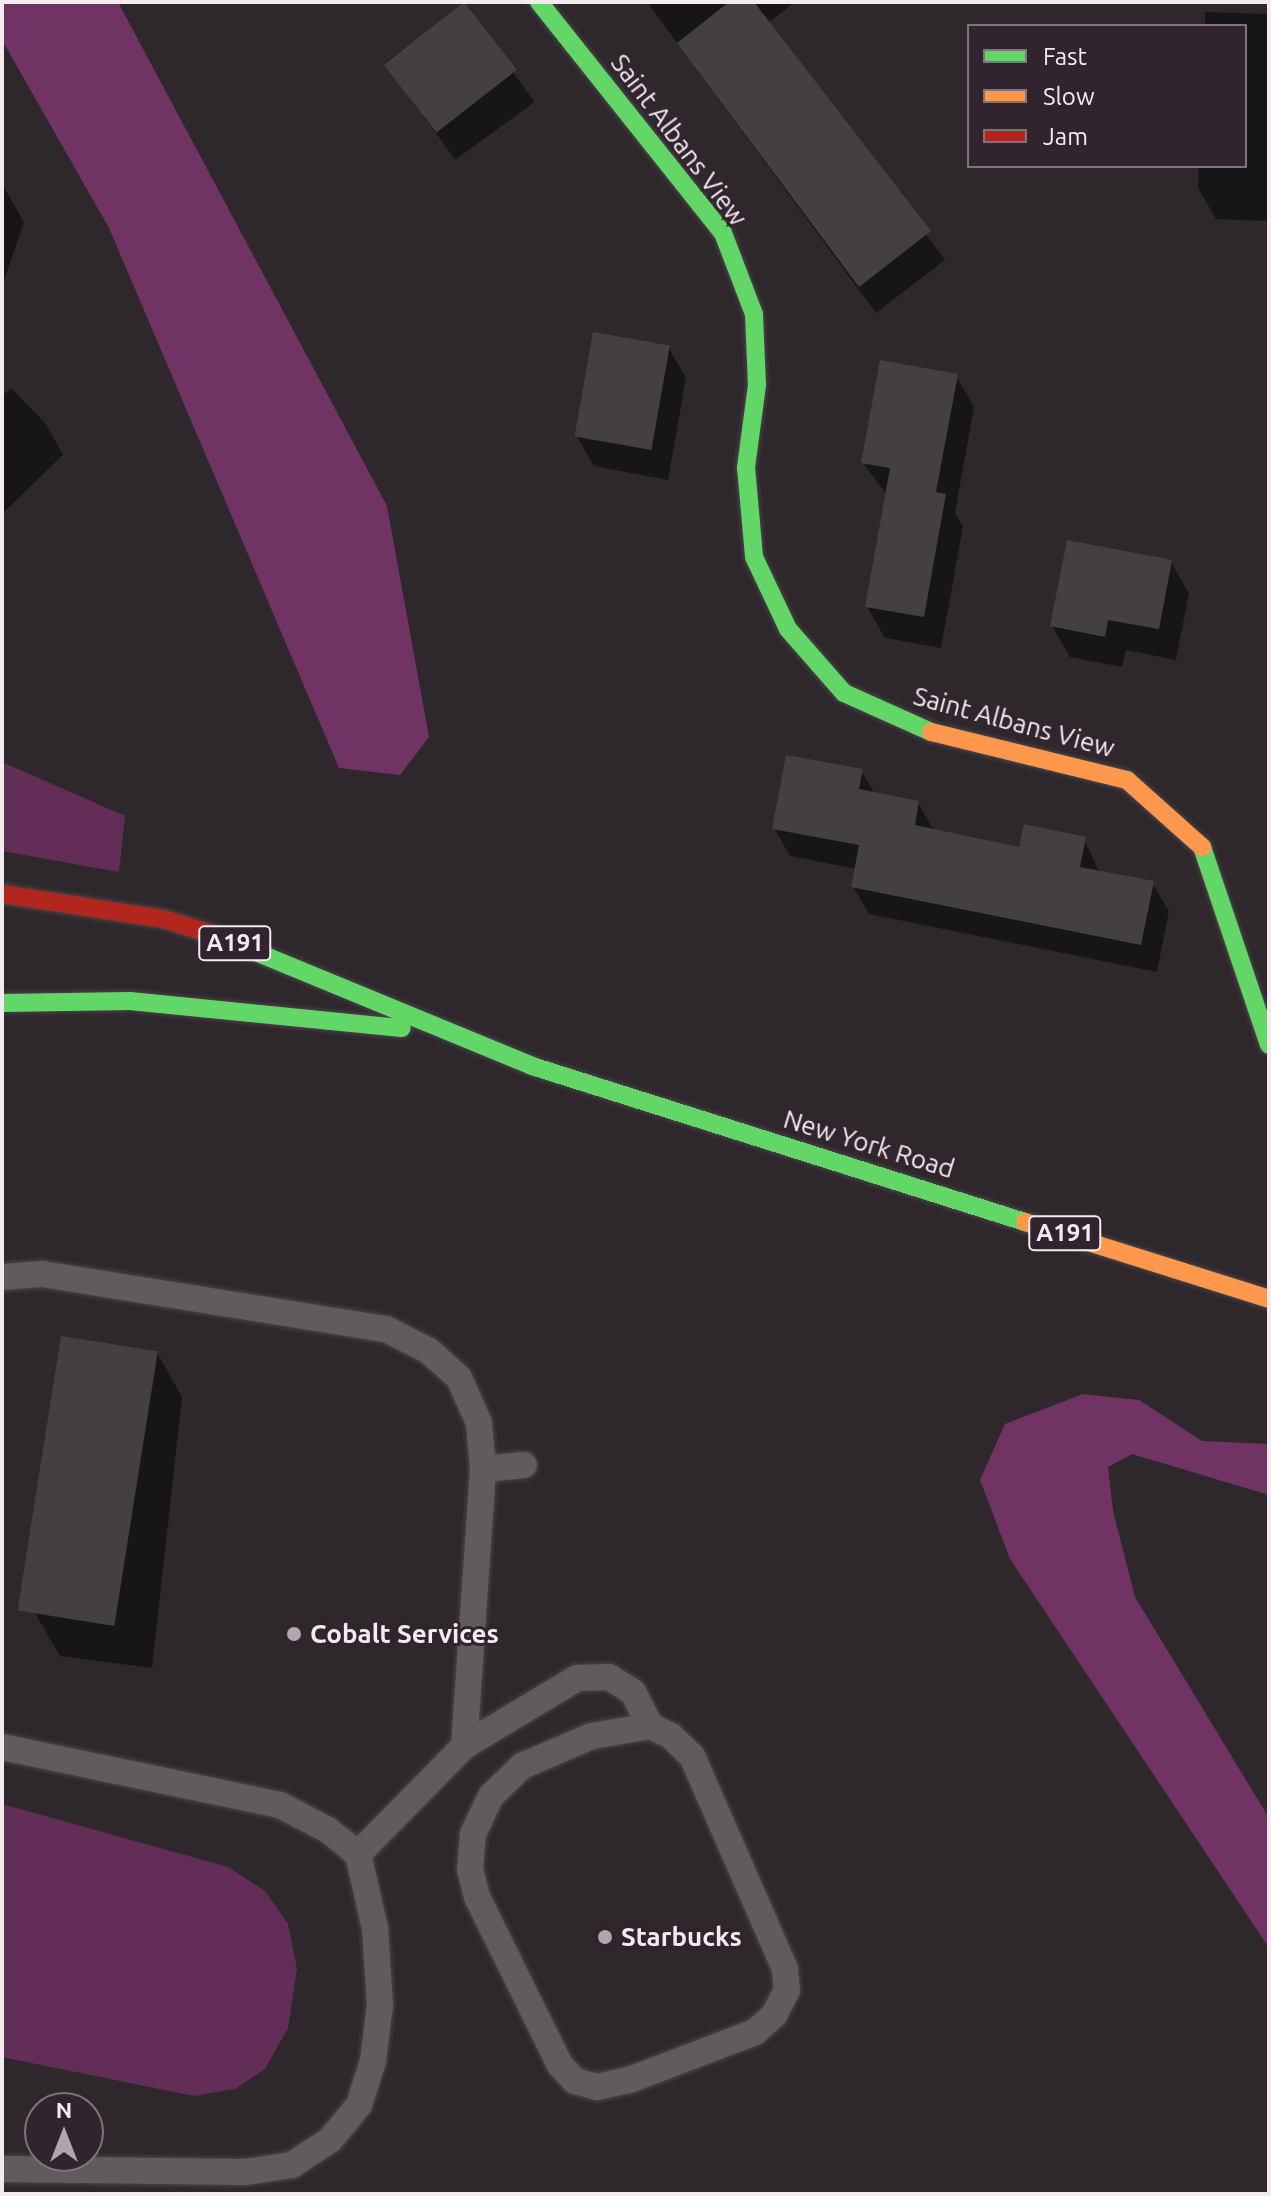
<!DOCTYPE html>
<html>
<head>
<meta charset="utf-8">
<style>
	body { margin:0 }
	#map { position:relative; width:1271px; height:2196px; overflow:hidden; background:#2e282d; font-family:Ubuntu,sans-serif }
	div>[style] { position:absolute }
	.green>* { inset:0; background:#622e57 }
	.forest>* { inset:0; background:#713364 }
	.shadow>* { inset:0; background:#0007; transform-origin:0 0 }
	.building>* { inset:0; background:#443f43; transform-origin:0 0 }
	.roads { filter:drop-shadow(0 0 2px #4a4549) drop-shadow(0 0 2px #4a4549) }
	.lane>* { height:26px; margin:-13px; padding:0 13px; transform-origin:13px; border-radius:13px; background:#615b5f }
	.fast>* { height:18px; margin:-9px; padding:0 9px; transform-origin:9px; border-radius:9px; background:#63d668 }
	.slow>* { height:18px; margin:-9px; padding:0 9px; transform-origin:9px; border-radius:9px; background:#ff974d }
	.jam>* { height:18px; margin:-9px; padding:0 9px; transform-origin:9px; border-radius:9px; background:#b3261e }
	.dots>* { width:22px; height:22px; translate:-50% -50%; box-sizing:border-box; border:4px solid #32242e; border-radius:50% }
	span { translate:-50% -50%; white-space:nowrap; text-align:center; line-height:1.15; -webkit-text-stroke:6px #32242e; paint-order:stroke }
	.shield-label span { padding:2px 6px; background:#32242e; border:2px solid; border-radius:6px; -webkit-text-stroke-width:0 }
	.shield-label { font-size:24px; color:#f4ebf1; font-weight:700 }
	.street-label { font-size:26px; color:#f4ebf1 }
	.poi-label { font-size:26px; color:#f4ebf1; font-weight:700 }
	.left { translate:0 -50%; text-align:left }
	.frame { position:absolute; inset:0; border:4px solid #f4ebf1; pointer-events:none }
	.legend { position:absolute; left:967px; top:24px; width:280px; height:144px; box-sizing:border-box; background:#32242e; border:2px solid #80747c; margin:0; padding:10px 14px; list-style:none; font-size:24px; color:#f4ebf1 }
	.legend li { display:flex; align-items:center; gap:16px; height:40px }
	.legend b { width:40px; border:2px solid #80747c }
	.north { position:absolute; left:24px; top:2092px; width:80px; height:80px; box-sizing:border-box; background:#32242e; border:2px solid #80747c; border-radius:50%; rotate:0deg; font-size:22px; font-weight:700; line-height:32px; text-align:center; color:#f4ebf1 }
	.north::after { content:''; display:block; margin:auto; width:28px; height:36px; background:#afa7ac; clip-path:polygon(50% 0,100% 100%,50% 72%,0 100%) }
</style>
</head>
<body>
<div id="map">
	<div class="green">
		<div style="clip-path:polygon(2px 762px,125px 816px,119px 872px,2px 851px)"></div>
		<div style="clip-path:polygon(2px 1804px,228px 1867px,265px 1891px,288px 1924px,297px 1969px,288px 2028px,265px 2069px,235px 2089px,194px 2096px,2px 2057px)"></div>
	</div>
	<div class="forest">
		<div style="clip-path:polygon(2px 2px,118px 2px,387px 506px,429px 737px,400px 775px,339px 768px,109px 228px,2px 40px)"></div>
		<div style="clip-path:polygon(1083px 1394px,1139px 1400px,1202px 1441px,1269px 1444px,1269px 1495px,1132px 1454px,1108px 1467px,1113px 1511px,1135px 1597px,1269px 1818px,1269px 1948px,1010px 1559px,980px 1480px,1005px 1424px)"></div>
	</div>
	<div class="shadow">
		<div style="clip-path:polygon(647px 2px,795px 2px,768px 23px,945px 260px,876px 313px)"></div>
		<div style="left:464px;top:5px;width:120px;height:98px;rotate:54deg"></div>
		<div style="clip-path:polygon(1205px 12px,1269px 14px,1269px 221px,1216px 219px,1198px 188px,1199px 166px,1245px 166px,1245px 26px,1205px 26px)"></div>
		<div style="clip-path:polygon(2px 184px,24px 222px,2px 286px)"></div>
		<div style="clip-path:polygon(668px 347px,686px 378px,668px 480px,594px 466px,576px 435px)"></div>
		<div style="clip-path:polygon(956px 376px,974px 407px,955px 513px,963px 527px,941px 648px,885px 638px,867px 607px,887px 495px,863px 463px)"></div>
		<div style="clip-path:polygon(11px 388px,46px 424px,63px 455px,2px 514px,2px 396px)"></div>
		<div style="clip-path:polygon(1171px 562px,1189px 593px,1176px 660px,1126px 650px,1122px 667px,1070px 657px,1052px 626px)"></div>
		<div style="clip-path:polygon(861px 771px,875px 794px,918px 803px,934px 831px,1021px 850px,1084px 839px,1100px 873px,1152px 883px,1169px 911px,1157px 972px,869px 914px,853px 886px,856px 869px,790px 856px,774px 828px)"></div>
		<div style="clip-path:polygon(157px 1353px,182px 1397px,152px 1668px,60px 1656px,35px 1613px)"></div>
	</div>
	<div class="building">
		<div style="left:464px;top:2px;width:86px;height:102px;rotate:52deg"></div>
		<div style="clip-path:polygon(729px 2px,754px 2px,931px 231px,859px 287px,677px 43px)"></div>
		<div style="left:593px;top:332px;width:78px;height:106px;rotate:10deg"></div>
		<div style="clip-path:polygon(880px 360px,958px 374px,936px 492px,946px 494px,924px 617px,865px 607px,890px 468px,861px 463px)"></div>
		<div style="clip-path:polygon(1067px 540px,1172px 560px,1159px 629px,1108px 620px,1105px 637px,1050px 626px)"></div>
		<div style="clip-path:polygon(786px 755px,863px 769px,859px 789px,919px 801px,915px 825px,1019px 847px,1024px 824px,1086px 837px,1080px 867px,1154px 881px,1141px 945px,851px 887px,859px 845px,772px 829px)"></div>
		<div style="left:61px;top:1336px;width:98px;height:278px;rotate:9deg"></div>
	</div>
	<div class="roads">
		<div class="lane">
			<div style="left:2px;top:1277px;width:40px;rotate:-4.3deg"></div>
			<div style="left:42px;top:1274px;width:348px;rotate:9.1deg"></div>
			<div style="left:386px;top:1329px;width:48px;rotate:27.1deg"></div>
			<div style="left:429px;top:1351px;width:40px;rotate:42deg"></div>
			<div style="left:459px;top:1378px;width:49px;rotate:66deg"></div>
			<div style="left:479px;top:1423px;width:46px;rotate:85deg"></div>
			<div style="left:483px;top:1469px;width:278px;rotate:93.9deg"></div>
			<div style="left:483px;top:1469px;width:41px;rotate:-5.6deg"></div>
			<div style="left:650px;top:1726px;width:23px;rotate:25deg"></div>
			<div style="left:671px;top:1736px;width:29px;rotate:44deg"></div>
			<div style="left:692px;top:1756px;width:232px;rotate:66.4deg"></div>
			<div style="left:785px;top:1969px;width:21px;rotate:85deg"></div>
			<div style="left:787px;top:1990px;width:28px;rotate:117deg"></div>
			<div style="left:774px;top:2015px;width:25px;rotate:138deg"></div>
			<div style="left:755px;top:2032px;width:132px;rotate:159.1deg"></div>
			<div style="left:632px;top:2079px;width:36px;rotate:167deg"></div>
			<div style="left:597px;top:2087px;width:23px;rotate:-165deg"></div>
			<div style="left:575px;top:2081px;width:22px;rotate:-133deg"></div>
			<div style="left:560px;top:2065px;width:187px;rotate:-116.3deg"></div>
			<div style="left:477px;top:1897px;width:29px;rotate:-104deg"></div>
			<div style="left:470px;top:1869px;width:35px;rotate:-85deg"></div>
			<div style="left:473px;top:1834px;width:42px;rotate:-64.7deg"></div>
			<div style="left:491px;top:1796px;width:43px;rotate:-44.1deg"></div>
			<div style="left:522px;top:1766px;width:76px;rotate:-23.2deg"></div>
			<div style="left:592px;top:1736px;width:59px;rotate:-9.8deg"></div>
			<div style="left:2px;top:1747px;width:284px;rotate:11.8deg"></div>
			<div style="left:280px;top:1805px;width:54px;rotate:27.5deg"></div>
			<div style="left:328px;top:1830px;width:38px;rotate:39deg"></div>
			<div style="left:358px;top:1854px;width:76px;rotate:77.1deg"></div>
			<div style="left:375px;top:1928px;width:77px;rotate:86.3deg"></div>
			<div style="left:380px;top:2005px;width:56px;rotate:97.1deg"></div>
			<div style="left:373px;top:2061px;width:46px;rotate:107.7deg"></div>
			<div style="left:359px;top:2105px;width:45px;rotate:129.6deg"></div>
			<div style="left:330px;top:2140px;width:45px;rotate:146.7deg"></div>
			<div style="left:292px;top:2165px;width:48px;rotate:171.5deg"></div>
			<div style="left:245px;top:2172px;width:243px;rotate:-179.3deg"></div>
			<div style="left:358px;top:1854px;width:151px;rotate:-45.5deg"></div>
			<div style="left:464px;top:1746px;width:132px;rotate:-31deg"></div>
			<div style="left:577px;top:1678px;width:32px;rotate:-2deg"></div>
			<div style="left:609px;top:1677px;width:28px;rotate:32deg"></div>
			<div style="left:633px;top:1692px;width:38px;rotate:63deg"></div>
		</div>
		<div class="fast">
			<div style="left:539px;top:2px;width:295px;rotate:51.5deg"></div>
			<div style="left:723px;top:233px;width:87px;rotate:69.1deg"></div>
			<div style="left:754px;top:314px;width:71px;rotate:87.6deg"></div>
			<div style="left:757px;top:385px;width:83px;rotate:97.6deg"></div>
			<div style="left:746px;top:467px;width:90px;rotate:84.9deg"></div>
			<div style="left:754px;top:557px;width:80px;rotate:64.7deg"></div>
			<div style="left:788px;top:629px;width:85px;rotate:48.8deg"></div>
			<div style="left:844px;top:693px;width:95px;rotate:24.1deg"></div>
			<div style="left:1202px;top:847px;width:209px;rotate:71.3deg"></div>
			<div style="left:217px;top:936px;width:341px;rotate:22.4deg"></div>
			<div style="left:532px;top:1066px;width:517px;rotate:17.56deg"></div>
			<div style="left:2px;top:1003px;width:128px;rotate:-0.9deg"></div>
			<div style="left:130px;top:1001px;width:273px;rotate:5.7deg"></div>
		</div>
		<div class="slow">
			<div style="left:931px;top:732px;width:202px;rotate:13.8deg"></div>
			<div style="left:1127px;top:780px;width:101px;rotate:41.8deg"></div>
			<div style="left:1025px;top:1222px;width:256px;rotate:17.5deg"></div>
		</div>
		<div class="jam">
			<div style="left:2px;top:894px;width:164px;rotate:8.8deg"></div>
			<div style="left:164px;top:919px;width:56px;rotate:17.8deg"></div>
		</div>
	</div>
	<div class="dots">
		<div style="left:294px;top:1634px;background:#afa7ac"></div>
		<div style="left:605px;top:1937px;background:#afa7ac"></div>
	</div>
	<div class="shield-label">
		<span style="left:235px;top:943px">A191</span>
		<span style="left:1065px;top:1233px">A191</span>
	</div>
	<div class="street-label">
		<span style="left:679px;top:140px;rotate:53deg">Saint Albans View</span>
		<span style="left:1014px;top:722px;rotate:15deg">Saint Albans View</span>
		<span style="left:869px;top:1144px;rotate:17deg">New York Road</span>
	</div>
	<div class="poi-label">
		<span class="left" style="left:310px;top:1634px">Cobalt Services</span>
		<span class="left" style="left:621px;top:1937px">Starbucks</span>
	</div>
	<div class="frame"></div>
	<ul class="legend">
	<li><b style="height:10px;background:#63d668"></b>Fast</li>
	<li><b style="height:10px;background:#ff974d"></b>Slow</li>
	<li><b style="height:10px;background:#b3261e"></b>Jam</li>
	</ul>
	<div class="north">N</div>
</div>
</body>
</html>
